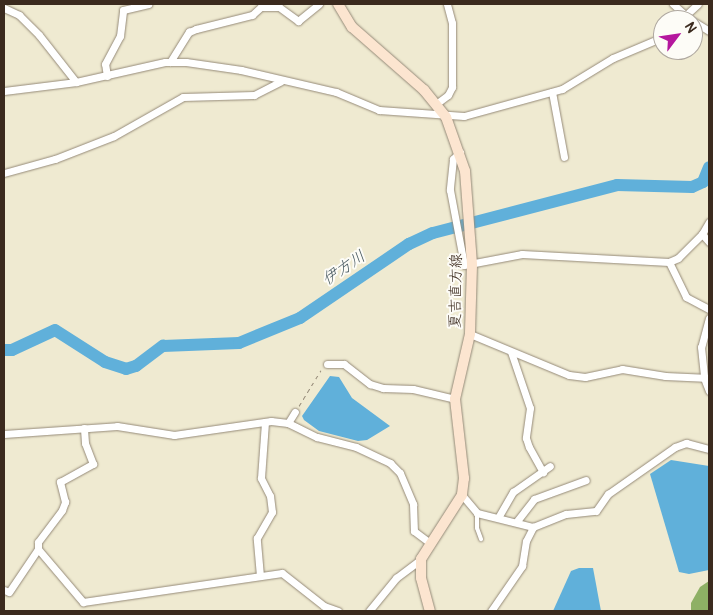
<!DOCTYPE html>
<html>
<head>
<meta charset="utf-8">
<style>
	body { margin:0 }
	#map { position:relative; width:713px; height:615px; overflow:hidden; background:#efead1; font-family:Pangolin,"Klee One",sans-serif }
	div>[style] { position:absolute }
	.forest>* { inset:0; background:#8eb065 }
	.water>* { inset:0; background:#60b0da }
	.stream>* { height:2px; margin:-1px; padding:0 1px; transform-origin:1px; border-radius:1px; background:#60b0da }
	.river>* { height:12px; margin:-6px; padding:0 6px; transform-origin:6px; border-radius:6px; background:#60b0da }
	.path>* { height:1px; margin-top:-0.5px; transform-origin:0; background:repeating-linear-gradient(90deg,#958a78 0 4px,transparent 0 8px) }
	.roads { filter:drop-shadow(0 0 1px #958a78) drop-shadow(0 0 1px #958a78) }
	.lane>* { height:4px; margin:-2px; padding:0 2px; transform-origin:2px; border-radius:2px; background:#fff }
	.street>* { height:7px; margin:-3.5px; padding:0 3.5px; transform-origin:3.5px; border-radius:3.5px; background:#fff }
	.secondary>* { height:10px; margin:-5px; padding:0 5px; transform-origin:5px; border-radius:5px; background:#fce5d0 }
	span { translate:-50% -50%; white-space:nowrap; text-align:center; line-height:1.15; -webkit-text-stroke:4px #fdfcf7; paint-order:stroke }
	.street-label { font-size:15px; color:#3b2a1e }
	.water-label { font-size:16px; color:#485960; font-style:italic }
	.frame { position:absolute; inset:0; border:5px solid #3b2a1e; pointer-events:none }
	.north { position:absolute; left:653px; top:10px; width:50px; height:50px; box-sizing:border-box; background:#fdfcf7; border:1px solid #afa8a0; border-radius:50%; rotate:59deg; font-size:14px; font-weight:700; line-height:20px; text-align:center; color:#3b2a1e }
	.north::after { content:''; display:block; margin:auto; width:18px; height:22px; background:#b5179e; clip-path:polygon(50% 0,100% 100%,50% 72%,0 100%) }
</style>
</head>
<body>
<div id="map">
	<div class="forest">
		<div style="clip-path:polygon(709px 581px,709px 611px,691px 611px,691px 603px,700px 587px)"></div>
	</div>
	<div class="water">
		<div style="clip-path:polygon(330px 376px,339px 377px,352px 398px,390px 426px,367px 440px,358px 441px,319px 431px,304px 420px,302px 416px)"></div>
		<div style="clip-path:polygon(671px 460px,709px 466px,709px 570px,689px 574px,679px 572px,650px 474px)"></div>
		<div style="clip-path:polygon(579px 568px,593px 568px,601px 611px,553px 611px,571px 571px)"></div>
	</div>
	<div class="stream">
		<div style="left:703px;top:182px;width:7px;rotate:-34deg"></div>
	</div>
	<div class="river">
		<div style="left:4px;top:350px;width:8px"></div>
		<div style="left:12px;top:350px;width:47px;rotate:-24.9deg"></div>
		<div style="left:55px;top:330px;width:59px;rotate:32.6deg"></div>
		<div style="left:105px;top:362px;width:22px;rotate:18deg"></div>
		<div style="left:126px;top:369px;width:10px;rotate:-17deg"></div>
		<div style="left:136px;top:366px;width:34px;rotate:-37deg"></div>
		<div style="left:163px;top:346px;width:76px;rotate:-2.3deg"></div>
		<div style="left:239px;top:343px;width:66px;rotate:-22.3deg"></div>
		<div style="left:300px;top:318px;width:132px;rotate:-34.2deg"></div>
		<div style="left:409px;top:244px;width:26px;rotate:-25deg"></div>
		<div style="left:433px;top:233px;width:190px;rotate:-14.6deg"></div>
		<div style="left:617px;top:185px;width:75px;rotate:1.5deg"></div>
		<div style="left:692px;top:187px;width:12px;rotate:-24deg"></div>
		<div style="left:703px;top:182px;width:16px;rotate:-68deg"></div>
	</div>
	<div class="path">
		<div style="left:299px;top:406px;width:42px;rotate:-58.6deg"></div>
	</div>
	<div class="roads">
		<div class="lane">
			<div style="left:477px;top:513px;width:15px;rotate:90deg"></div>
			<div style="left:477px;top:528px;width:12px;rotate:70deg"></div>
		</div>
		<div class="street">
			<div style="left:673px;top:4px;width:24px;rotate:42deg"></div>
			<div style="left:4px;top:8px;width:17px;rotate:25deg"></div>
			<div style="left:19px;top:15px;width:28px;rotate:45deg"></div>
			<div style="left:39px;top:35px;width:60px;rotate:51.8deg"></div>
			<div style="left:686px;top:15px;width:16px;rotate:-43deg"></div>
			<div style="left:693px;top:21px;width:19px;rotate:32deg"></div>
			<div style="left:170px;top:62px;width:36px;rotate:-58deg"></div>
			<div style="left:189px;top:32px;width:8px;rotate:-23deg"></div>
			<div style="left:196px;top:29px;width:58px;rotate:-14deg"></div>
			<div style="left:252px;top:15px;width:12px;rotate:-42deg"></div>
			<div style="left:261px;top:7px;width:18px"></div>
			<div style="left:279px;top:7px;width:24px;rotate:36deg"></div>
			<div style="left:298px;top:21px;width:27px;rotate:-39deg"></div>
			<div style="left:107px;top:76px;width:12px;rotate:-99deg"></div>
			<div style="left:105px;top:64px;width:32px;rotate:-62deg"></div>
			<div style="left:120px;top:36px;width:26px;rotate:-83deg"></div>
			<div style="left:123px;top:10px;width:26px;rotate:-13deg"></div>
			<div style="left:4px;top:91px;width:73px;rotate:-7.1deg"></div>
			<div style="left:76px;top:82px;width:91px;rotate:-12.7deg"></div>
			<div style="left:165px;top:62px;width:21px"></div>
			<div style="left:186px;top:62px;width:56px;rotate:8.3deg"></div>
			<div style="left:241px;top:70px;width:98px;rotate:13deg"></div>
			<div style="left:336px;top:92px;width:47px;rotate:22.7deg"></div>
			<div style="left:379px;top:110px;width:85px;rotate:4deg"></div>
			<div style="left:464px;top:116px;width:102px;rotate:-15.4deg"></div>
			<div style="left:562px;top:89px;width:60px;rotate:-31.3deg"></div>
			<div style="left:613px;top:58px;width:54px;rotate:-22.8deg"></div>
			<div style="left:552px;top:92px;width:66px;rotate:79.5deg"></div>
			<div style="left:436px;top:104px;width:15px;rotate:-37deg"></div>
			<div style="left:448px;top:95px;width:9px;rotate:-63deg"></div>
			<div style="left:452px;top:87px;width:64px;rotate:-90deg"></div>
			<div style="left:452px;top:23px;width:20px;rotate:-105deg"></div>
			<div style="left:460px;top:152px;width:10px;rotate:135deg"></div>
			<div style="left:453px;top:159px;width:31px;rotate:96deg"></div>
			<div style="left:450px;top:190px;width:76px;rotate:79.4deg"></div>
			<div style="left:464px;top:265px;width:59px;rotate:-10.7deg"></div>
			<div style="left:522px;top:254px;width:147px;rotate:3.1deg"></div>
			<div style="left:669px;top:262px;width:10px;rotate:-24deg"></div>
			<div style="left:678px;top:258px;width:34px;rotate:-45deg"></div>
			<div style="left:702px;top:234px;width:11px;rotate:49deg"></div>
			<div style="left:4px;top:173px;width:53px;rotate:-15.4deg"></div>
			<div style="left:55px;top:159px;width:63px;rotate:-21.3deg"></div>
			<div style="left:114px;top:136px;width:79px;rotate:-29.5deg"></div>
			<div style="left:183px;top:97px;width:71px;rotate:-1.6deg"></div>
			<div style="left:254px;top:95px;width:30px;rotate:-27deg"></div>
			<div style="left:702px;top:234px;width:14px;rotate:-60deg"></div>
			<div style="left:669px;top:262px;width:39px;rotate:64deg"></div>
			<div style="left:686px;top:297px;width:26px;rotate:28deg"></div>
			<div style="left:709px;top:318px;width:30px;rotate:105deg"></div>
			<div style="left:701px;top:347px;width:31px;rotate:84deg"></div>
			<div style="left:704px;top:378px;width:14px;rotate:69deg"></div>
			<div style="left:470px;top:334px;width:107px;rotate:22.5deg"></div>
			<div style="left:569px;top:375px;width:16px;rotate:7deg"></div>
			<div style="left:585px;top:377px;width:38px;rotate:-12deg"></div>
			<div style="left:622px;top:369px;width:44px;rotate:9.2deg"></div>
			<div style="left:665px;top:376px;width:44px;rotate:2.6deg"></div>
			<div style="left:511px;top:352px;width:59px;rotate:71.3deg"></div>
			<div style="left:530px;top:408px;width:30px;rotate:98deg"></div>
			<div style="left:526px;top:438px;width:9px;rotate:72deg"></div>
			<div style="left:529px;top:447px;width:29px;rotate:61deg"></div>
			<div style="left:327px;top:364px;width:17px"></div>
			<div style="left:344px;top:364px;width:33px;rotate:38deg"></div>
			<div style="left:370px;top:384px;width:14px;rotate:17deg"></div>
			<div style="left:383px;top:388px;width:30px;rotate:2deg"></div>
			<div style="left:413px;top:389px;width:43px;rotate:13.4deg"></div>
			<div style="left:288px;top:423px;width:13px;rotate:-58deg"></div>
			<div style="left:4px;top:434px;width:113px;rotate:-4deg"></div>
			<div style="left:117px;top:426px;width:58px;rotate:9deg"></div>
			<div style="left:174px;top:435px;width:98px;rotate:-8.2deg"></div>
			<div style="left:271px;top:421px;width:17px;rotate:7deg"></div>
			<div style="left:288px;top:423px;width:32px;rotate:26deg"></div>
			<div style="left:317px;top:437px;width:40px;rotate:14.4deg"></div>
			<div style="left:356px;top:447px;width:38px;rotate:25deg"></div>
			<div style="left:390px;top:463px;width:14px;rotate:45deg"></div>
			<div style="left:400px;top:473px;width:34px;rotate:67deg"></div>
			<div style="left:413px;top:504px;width:27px;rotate:88deg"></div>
			<div style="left:414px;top:531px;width:20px;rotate:37deg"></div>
			<div style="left:462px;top:495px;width:23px;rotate:50deg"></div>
			<div style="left:477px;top:513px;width:58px;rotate:14deg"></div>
			<div style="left:533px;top:527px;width:35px;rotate:-22deg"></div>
			<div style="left:566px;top:514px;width:30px;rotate:-6deg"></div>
			<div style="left:596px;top:511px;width:21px;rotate:-55deg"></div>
			<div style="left:608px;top:494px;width:82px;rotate:-35deg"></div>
			<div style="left:675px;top:447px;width:12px;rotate:-20deg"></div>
			<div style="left:686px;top:443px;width:24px;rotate:15deg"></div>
			<div style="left:499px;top:516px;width:28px;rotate:-60deg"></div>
			<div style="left:513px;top:492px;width:45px;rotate:-35.1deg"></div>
			<div style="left:517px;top:521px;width:28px;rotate:-52deg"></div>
			<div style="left:534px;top:499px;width:55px;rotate:-20.1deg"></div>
			<div style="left:38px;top:549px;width:70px;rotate:49.7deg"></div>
			<div style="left:83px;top:602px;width:201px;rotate:-8.3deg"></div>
			<div style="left:282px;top:573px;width:53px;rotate:38.2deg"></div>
			<div style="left:324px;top:606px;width:15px;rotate:20deg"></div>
			<div style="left:260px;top:576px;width:38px;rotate:-95deg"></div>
			<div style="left:257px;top:538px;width:30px;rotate:-60deg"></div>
			<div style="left:272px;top:512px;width:16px;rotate:-97deg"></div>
			<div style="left:270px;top:496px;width:20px;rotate:-117deg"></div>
			<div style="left:261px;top:478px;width:56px;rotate:-85.9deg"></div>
			<div style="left:4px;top:590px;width:5px;rotate:22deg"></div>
			<div style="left:9px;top:592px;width:52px;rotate:-56deg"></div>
			<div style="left:38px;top:549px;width:7px;rotate:-90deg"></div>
			<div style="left:38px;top:542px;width:40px;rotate:-53deg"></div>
			<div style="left:62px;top:510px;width:9px;rotate:-69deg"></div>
			<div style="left:65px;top:502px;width:21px;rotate:-104deg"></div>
			<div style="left:60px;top:482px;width:38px;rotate:-29deg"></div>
			<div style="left:93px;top:464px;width:22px;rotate:-111deg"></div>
			<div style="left:85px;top:443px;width:15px;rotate:-94deg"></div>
			<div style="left:369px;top:611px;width:43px;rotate:-50.7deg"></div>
			<div style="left:396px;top:578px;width:31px;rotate:-37deg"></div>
			<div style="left:491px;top:611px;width:55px;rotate:-55.4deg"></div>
			<div style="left:522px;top:566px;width:25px;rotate:-81deg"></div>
			<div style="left:526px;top:541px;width:16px;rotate:-63deg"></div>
		</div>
		<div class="secondary">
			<div style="left:338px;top:4px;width:27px;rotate:59deg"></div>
			<div style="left:352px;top:27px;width:96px;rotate:41.2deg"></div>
			<div style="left:424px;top:90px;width:35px;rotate:51deg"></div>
			<div style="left:446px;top:117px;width:57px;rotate:70.6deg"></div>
			<div style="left:465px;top:171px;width:94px;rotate:85.7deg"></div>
			<div style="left:472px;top:265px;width:69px;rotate:91.7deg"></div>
			<div style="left:470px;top:334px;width:67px;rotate:103deg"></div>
			<div style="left:455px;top:399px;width:80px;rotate:83.5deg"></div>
			<div style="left:464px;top:478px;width:17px;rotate:97deg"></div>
			<div style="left:462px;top:495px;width:76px;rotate:122.6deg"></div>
			<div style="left:421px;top:559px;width:19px;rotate:90deg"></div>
			<div style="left:421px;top:578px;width:34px;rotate:75deg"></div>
		</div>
	</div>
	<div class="street-label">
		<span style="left:456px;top:291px;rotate:-89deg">夏吉直方線</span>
	</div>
	<div class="water-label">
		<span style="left:344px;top:268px;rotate:-34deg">伊方川</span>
	</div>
	<div class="frame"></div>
	<div class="north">N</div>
</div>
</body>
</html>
